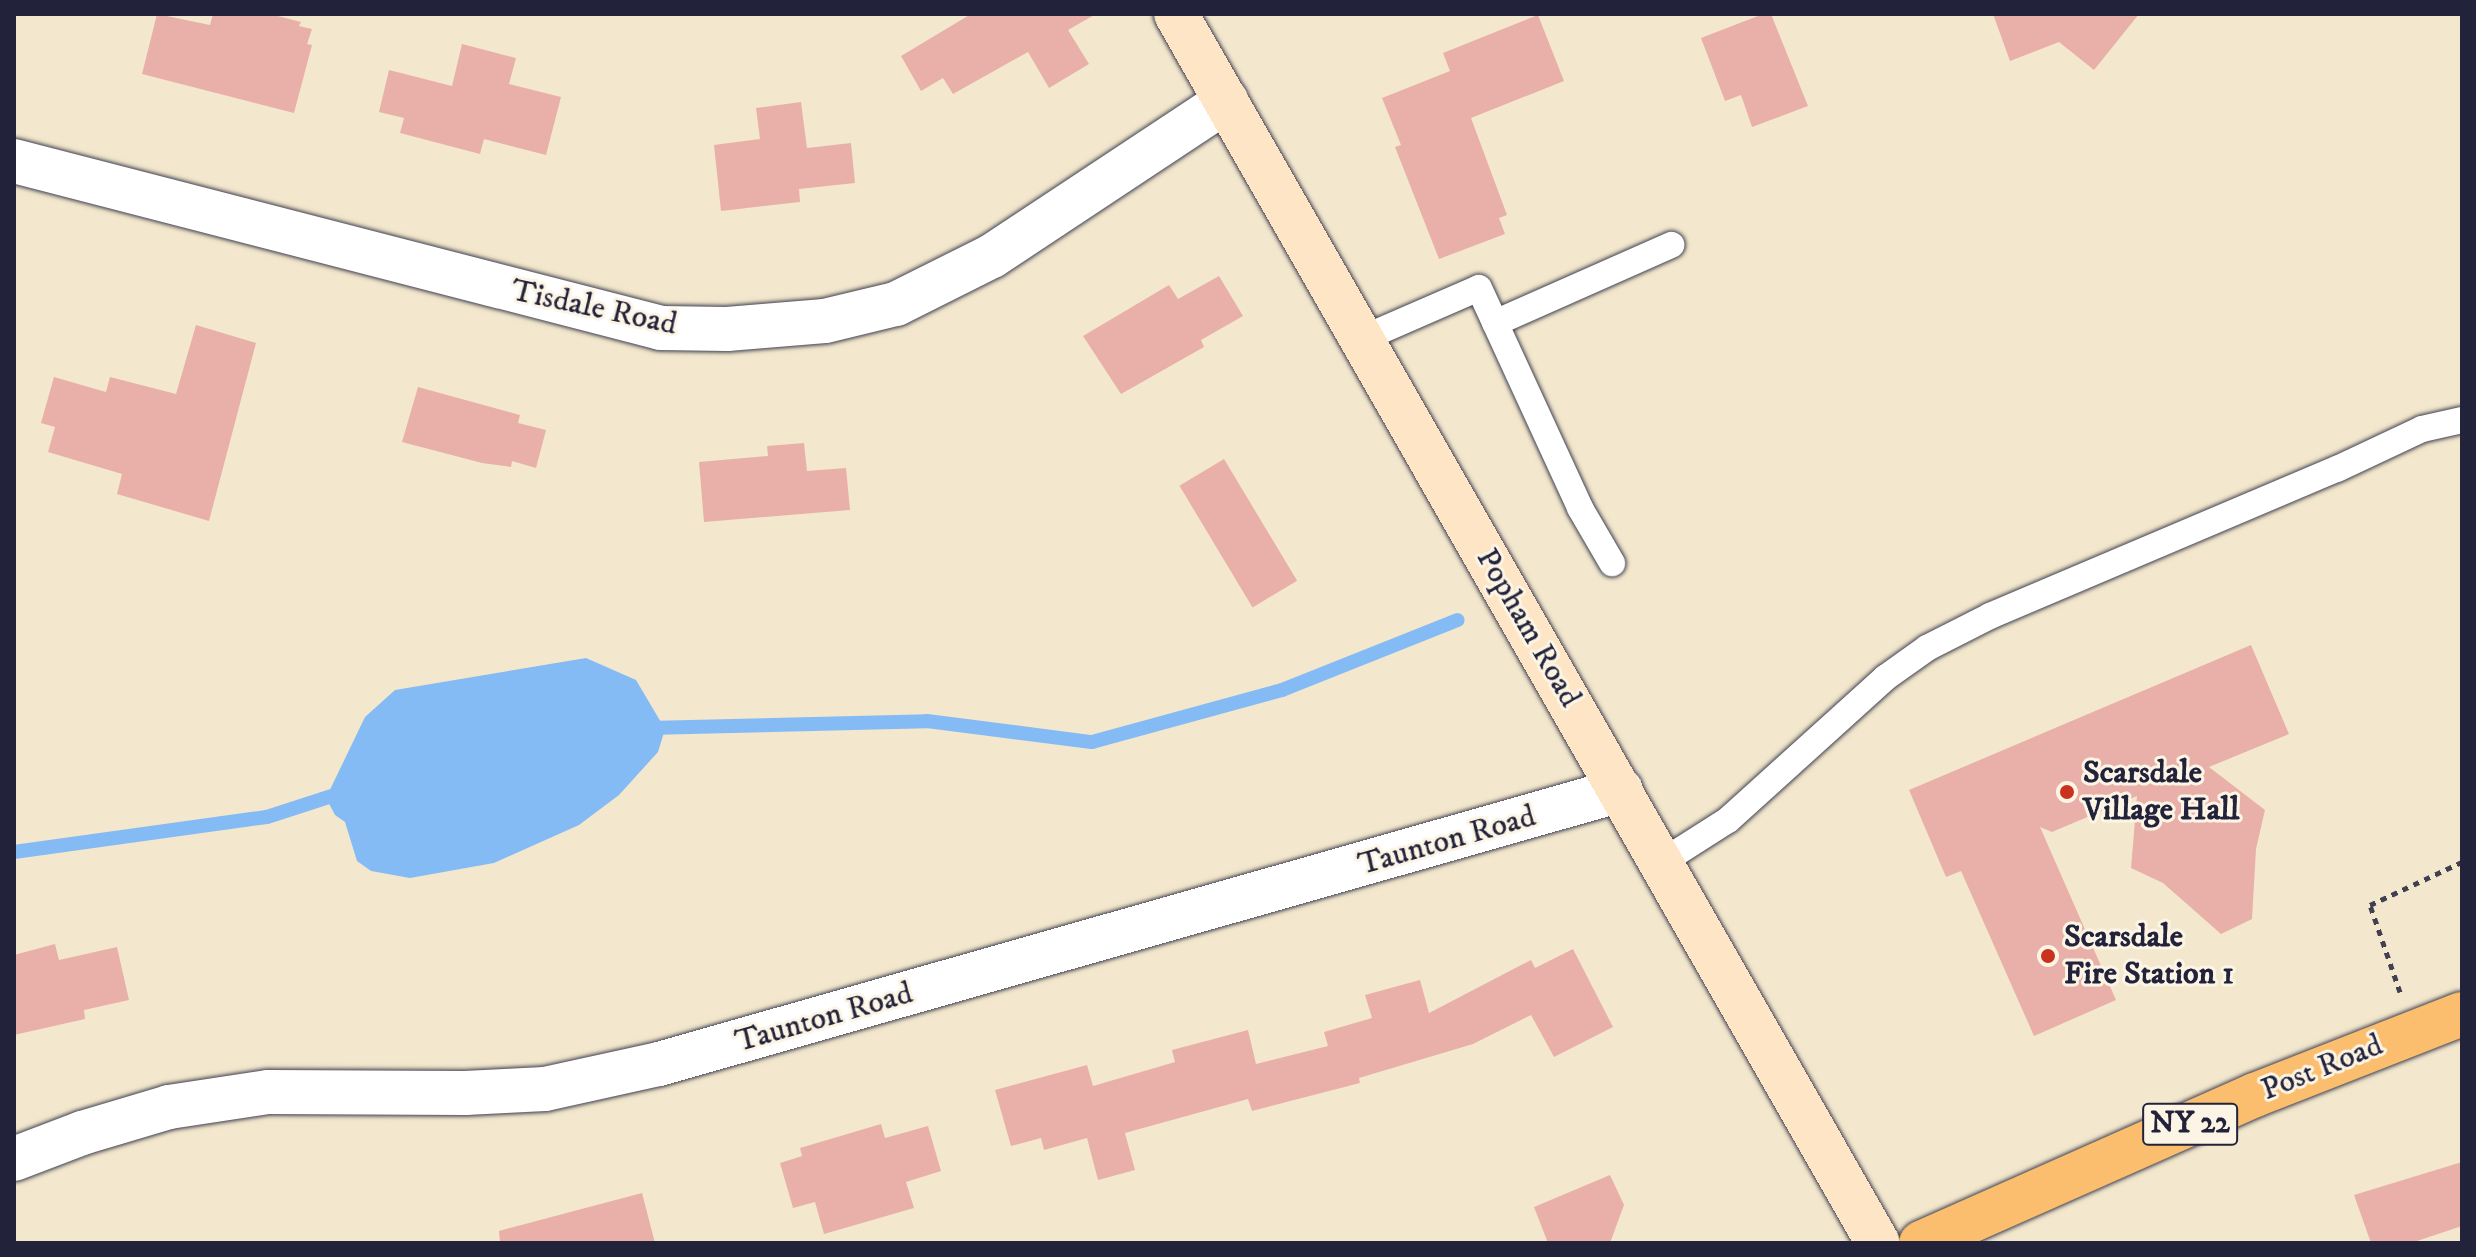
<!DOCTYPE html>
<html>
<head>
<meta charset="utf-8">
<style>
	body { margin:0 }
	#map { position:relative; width:2476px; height:1257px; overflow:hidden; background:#f3e8cd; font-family:"IM FELL DW Pica",serif }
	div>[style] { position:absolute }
	.water>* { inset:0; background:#85bbf4 }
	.stream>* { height:14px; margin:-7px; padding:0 7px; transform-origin:7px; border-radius:7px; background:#85bbf4 }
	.building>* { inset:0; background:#e9b0aa; transform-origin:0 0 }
	.path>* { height:5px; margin-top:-2.5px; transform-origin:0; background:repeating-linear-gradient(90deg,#414051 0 6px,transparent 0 12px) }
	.roads { filter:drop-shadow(0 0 2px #414051) drop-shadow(0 0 2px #414051) }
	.service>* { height:26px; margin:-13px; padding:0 13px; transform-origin:13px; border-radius:13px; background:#fff }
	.minor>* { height:44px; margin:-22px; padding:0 22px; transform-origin:22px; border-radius:22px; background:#fff }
	.secondary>* { height:44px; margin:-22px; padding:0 22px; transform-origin:22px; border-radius:22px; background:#fde5c5 }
	.primary>* { height:44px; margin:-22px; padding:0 22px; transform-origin:22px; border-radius:22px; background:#fabe6e }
	.dots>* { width:22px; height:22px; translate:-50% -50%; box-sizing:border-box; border:4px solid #fcf5e5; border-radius:50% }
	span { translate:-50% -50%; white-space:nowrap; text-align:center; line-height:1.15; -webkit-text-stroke:6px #fcf5e5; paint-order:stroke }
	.shield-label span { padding:2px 6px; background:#fcf5e5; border:2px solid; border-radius:6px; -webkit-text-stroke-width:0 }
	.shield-label { font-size:30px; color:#22223b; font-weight:700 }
	.street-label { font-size:32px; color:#22223b }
	.poi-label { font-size:32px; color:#22223b; font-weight:700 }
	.left { translate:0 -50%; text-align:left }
	.frame { position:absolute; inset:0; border:16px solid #22223b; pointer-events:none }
</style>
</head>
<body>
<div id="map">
	<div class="water">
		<div style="clip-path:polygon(586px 658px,636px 680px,665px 729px,658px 752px,619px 795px,579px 825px,494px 863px,410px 878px,371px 871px,357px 861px,345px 822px,335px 815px,326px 798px,365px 717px,395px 690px)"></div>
	</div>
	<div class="stream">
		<div style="left:648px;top:728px;width:279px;rotate:-1.4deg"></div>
		<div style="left:927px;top:721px;width:166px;rotate:7.3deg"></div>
		<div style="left:1092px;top:742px;width:197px;rotate:-15.3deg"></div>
		<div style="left:1282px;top:690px;width:189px;rotate:-21.7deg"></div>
		<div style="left:14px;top:852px;width:255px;rotate:-7.9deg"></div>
		<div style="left:267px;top:817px;width:81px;rotate:-18deg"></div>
	</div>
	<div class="building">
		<div style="clip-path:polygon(157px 14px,210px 25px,213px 14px,270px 14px,301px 22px,299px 26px,312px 29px,307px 44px,312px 45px,294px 113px,142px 74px)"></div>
		<div style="clip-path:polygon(971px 14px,1096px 14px,1068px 30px,1089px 64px,1049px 88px,1028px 52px,953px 94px,943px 78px,921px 91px,901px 56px)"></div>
		<div style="clip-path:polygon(1763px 14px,1771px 14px,1808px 106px,1752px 127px,1741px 95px,1725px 101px,1701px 38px)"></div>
		<div style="clip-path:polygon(1993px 14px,2139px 14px,2094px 70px,2059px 42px,2010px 61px)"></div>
		<div style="clip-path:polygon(1538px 15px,1564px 81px,1471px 118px,1507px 215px,1499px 218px,1505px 234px,1439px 259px,1395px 147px,1401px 145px,1382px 98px,1450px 71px,1443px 53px)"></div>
		<div style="clip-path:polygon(462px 44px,516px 58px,509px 84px,561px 97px,546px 155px,484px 139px,480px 154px,400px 133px,404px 118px,379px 112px,389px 70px,452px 86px)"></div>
		<div style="clip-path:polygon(801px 102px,807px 148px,851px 143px,855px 183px,799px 189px,800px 202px,721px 211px,714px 145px,760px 139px,756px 108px)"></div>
		<div style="clip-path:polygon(1219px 276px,1243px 316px,1201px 340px,1204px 347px,1121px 394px,1083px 336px,1169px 285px,1178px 299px)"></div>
		<div style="clip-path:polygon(196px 325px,256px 343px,209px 521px,117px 494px,122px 474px,48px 452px,55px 427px,41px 423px,54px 377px,106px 392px,110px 377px,176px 394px)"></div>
		<div style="clip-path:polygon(418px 387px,520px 415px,518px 423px,546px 430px,536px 468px,512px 461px,511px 467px,482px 463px,402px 442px)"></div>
		<div style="clip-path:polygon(804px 443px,807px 471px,846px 468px,850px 510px,704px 522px,699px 462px,768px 456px,767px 446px)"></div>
		<div style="left:1224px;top:459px;width:142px;height:52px;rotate:59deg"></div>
		<div style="clip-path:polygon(2251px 645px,2289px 734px,2209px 767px,2265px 810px,2256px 849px,2252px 919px,2221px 934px,2163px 883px,2131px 868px,2137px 796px,2052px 832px,2040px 827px,2116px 1000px,2034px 1036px,1961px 871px,1946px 877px,1909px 790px)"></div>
		<div style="clip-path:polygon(55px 944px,59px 960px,117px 947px,129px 1000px,84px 1010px,85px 1019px,14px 1035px,14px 955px)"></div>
		<div style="clip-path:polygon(1573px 949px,1613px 1027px,1554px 1057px,1531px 1015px,1473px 1044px,1359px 1078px,1360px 1083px,1252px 1111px,1248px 1099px,1125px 1133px,1135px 1170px,1098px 1180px,1087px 1138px,1044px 1150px,1041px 1138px,1011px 1146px,995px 1090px,1087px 1065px,1093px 1086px,1175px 1062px,1172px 1050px,1248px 1030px,1256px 1064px,1328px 1046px,1324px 1032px,1372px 1018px,1365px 995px,1420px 980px,1429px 1013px,1531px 960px,1535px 968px)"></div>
		<div style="clip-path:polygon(881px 1124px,885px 1138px,928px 1126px,941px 1171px,906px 1182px,914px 1208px,824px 1234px,815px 1202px,793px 1208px,780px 1163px,802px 1156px,800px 1148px)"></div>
		<div style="clip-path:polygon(2462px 1162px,2462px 1226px,2411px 1243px,2371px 1243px,2354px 1195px)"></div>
		<div style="clip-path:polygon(1610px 1175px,1624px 1205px,1610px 1243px,1548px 1243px,1534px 1207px)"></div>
		<div style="clip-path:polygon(642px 1193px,655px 1243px,500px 1243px,499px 1231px)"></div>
	</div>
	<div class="path">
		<div style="left:2400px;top:992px;width:92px;rotate:-109deg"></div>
		<div style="left:2370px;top:905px;width:102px;rotate:-25.1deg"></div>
	</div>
	<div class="roads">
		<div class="service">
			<div style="left:1495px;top:323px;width:193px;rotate:-23.9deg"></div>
			<div style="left:1364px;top:338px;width:125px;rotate:-23.5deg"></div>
			<div style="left:1479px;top:288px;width:242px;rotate:65.3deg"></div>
			<div style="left:1580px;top:508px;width:64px;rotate:59.8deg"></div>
			<div style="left:1662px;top:862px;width:78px;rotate:-32.5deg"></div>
			<div style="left:1728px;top:820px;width:212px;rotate:-42.1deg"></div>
			<div style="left:1885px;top:678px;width:52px;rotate:-35.5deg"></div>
			<div style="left:1927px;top:648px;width:71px;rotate:-26.9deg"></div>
			<div style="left:1990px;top:616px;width:377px;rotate:-23deg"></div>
			<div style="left:2337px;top:469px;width:94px;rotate:-25.2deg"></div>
			<div style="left:2422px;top:429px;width:41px;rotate:-12.7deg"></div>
		</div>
		<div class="minor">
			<div style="left:14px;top:161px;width:668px;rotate:14.47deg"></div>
			<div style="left:661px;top:328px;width:66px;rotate:0.9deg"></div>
			<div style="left:727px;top:329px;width:98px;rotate:-4.7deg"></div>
			<div style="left:825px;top:321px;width:73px;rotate:-13.5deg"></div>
			<div style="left:896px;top:304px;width:107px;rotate:-26.6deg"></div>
			<div style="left:992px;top:256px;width:281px;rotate:-33.5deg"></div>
			<div style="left:14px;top:1159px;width:73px;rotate:-20.9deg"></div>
			<div style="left:82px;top:1133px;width:91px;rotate:-16.6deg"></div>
			<div style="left:169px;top:1107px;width:100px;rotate:-8.6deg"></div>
			<div style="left:268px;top:1092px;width:197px;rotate:0.3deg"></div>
			<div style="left:465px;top:1093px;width:80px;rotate:-2.9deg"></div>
			<div style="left:545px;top:1089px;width:117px;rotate:-12.4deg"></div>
			<div style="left:659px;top:1064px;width:1000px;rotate:-15.9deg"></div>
		</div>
		<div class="secondary">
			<div style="left:1176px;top:14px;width:1415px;rotate:60.27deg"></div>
		</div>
		<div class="primary">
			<div style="left:1921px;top:1243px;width:365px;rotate:-23.9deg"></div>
			<div style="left:2255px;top:1095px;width:222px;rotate:-21.4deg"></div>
		</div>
	</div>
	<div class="dots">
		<div style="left:2067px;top:792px;background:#c8321e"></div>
		<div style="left:2048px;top:956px;background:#c8321e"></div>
	</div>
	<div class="shield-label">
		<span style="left:2190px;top:1124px">NY 22</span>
	</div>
	<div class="street-label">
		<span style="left:594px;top:308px;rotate:12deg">Tisdale Road</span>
		<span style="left:1528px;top:628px;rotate:60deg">Popham Road</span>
		<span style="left:1447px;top:841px;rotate:-16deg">Taunton Road</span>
		<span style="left:824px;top:1018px;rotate:-16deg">Taunton Road</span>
		<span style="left:2322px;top:1068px;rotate:-22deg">Post Road</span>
	</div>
	<div class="poi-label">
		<span class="left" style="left:2083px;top:792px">Scarsdale<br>Village Hall</span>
		<span class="left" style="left:2064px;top:956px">Scarsdale<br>Fire Station 1</span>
	</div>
	<div class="frame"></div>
</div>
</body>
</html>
